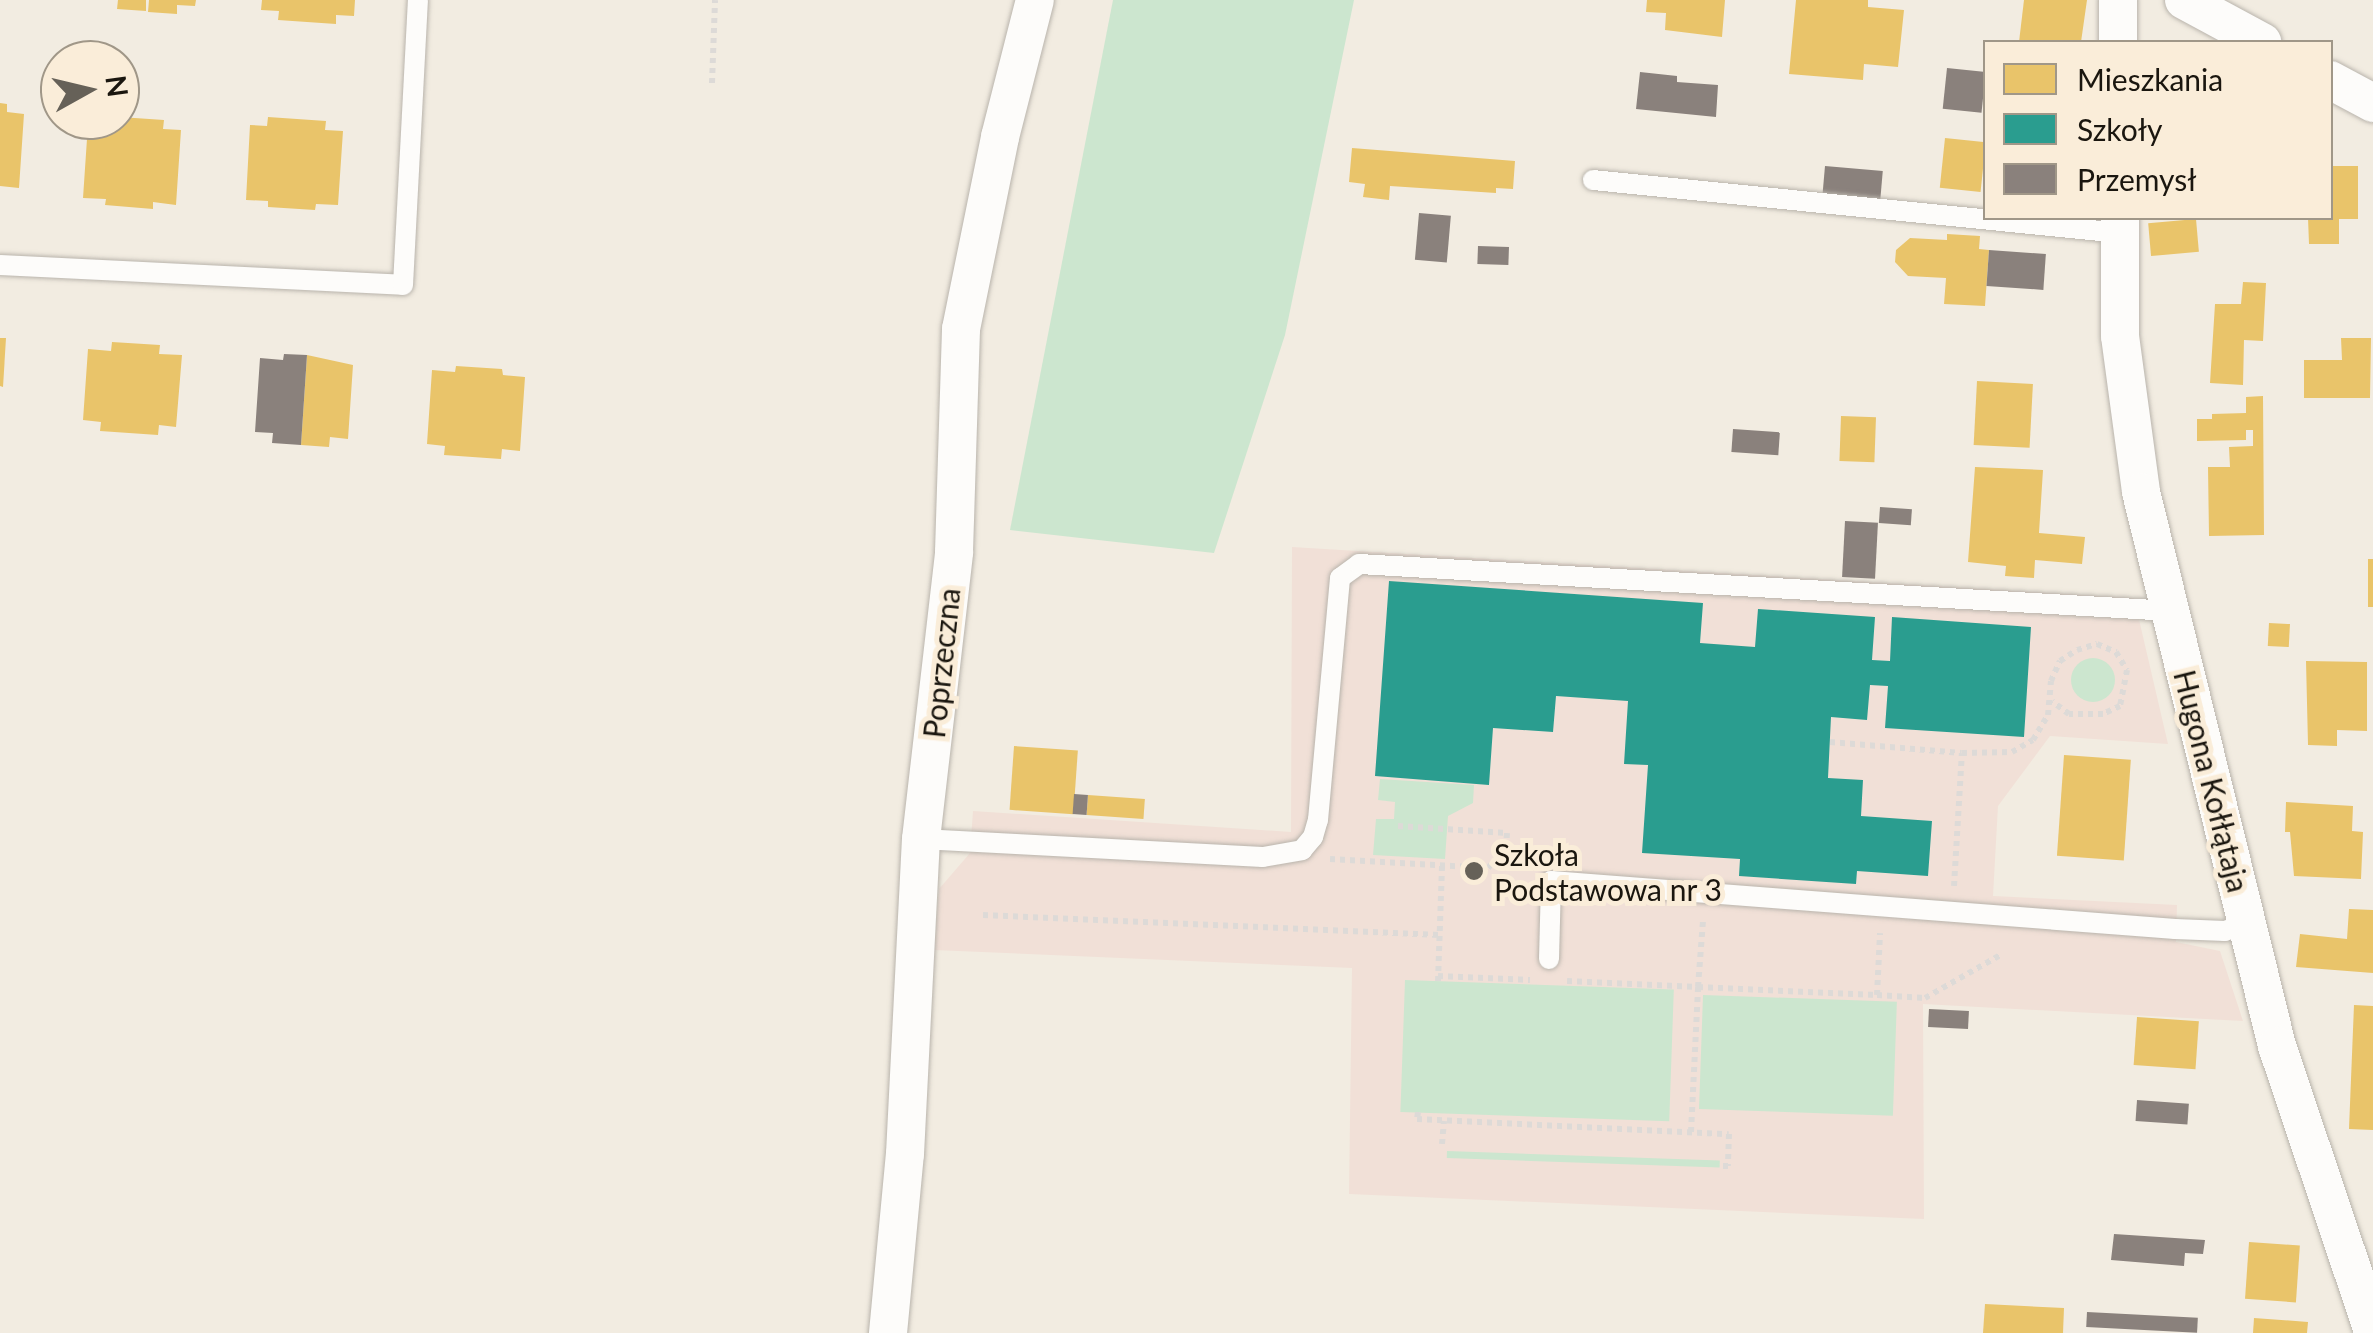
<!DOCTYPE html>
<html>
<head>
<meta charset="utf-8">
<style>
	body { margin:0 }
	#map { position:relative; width:2373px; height:1333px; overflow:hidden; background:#f2ece1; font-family:Lato,sans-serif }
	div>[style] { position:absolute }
	.education>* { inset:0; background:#f1e0d7 }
	.green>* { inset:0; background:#cce6cf; transform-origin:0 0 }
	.round { border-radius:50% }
	.homes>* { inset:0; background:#e9c46a; transform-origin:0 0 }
	.schools>* { inset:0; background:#2a9d8f }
	.industry>* { inset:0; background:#8a817c; transform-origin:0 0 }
	.path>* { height:6px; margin-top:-3px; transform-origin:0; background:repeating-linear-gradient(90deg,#dddad7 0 5px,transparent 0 10px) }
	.roads { filter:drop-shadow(0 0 2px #b9b4ac) drop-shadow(0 0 2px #b9b4ac) }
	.service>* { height:20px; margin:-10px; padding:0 10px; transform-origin:10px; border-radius:10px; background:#fdfcfa }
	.minor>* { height:38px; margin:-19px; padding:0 19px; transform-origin:19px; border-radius:19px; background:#fdfcfa }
	.dots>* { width:28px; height:28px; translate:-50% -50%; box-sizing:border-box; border:5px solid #faedd9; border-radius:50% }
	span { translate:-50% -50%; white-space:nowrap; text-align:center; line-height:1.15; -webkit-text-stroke:10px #faedd9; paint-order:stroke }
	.street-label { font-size:30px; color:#1a160f }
	.poi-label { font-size:30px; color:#1a160f }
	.left { translate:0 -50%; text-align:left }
	.legend { position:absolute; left:1983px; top:40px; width:350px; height:180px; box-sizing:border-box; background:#faedd9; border:2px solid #a09788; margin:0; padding:12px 18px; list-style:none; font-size:30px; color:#1a160f }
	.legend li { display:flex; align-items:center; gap:20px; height:50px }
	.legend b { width:50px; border:2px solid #a09788 }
	.north { position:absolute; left:40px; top:40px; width:100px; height:100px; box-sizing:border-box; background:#faedd9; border:2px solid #a09788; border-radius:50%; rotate:82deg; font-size:28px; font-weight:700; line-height:40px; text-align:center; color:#1a160f }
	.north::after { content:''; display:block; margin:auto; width:35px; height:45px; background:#666158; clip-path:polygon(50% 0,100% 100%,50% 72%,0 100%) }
</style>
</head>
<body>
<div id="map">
	<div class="education">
		<div style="clip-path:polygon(1292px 547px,2134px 598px,2168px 744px,2050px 736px,1998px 806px,1993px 896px,2177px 905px,2176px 942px,2220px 951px,2243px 1021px,1923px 1004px,1924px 1219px,1349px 1194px,1352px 968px,934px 950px,939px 889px,970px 853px,973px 811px,1291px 832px)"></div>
	</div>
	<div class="green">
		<div style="clip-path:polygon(1113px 0,1354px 0,1285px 335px,1214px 553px,1010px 530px)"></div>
		<div class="round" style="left:2071px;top:658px;width:44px;height:44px"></div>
		<div style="clip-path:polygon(1380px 779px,1474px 785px,1473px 803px,1448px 816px,1445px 859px,1373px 855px,1376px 819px,1394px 819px,1395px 802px,1378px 800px)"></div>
		<div style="left:1405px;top:980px;width:269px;height:132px;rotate:2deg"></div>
		<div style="left:1703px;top:995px;width:194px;height:114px;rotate:2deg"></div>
		<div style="left:1447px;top:1151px;width:273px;height:7px;rotate:2deg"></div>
	</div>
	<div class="homes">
		<div style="clip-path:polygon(118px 0,146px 0,146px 11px,117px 9px)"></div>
		<div style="clip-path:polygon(149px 0,196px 0,195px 6px,177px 5px,177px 14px,148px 12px)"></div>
		<div style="clip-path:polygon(262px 0,355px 0,354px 16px,336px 15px,336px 24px,278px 20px,279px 11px,261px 10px)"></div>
		<div style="clip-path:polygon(1647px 0,1725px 0,1722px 37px,1665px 30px,1666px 13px,1646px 12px)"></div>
		<div style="clip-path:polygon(1796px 0,1868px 0,1868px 7px,1904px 10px,1898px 67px,1864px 64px,1863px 80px,1789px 74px)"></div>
		<div style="clip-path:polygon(2024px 0,2087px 0,2081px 42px,2019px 42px)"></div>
		<div style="clip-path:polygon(0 103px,7px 104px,7px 112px,24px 114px,19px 188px,0 186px)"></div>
		<div style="clip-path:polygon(120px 117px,164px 120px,163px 129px,181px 130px,176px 205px,153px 202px,153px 209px,105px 205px,106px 199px,83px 198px,88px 124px,106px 125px,106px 120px)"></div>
		<div style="clip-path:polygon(268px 117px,326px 121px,325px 130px,343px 131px,338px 205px,316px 204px,315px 210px,268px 207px,268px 201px,246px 200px,250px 125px,267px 126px)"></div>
		<div style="left:1945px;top:138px;width:41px;height:50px;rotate:6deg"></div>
		<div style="clip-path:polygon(1352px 148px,1515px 161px,1513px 189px,1496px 188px,1496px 193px,1390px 186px,1389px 200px,1363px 197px,1365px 184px,1349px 182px)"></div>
		<div style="clip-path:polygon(2330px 166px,2358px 166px,2358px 219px,2339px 219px,2339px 244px,2309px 244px,2308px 218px,2330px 218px)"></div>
		<div style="left:2196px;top:219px;width:33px;height:48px;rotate:85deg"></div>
		<div style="clip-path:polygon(1947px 234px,1980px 236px,1979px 249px,1989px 250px,1985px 306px,1944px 304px,1946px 278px,1908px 276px,1895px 262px,1896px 250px,1910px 238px,1947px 240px)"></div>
		<div style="clip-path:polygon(2243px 282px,2266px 283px,2263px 341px,2244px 340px,2243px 385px,2210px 383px,2215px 304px,2241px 304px)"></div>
		<div style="clip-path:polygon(0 338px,6px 338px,3px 387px,0 386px)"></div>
		<div style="clip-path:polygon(2341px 338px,2371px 338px,2370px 398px,2304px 398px,2304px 360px,2342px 360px)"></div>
		<div style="clip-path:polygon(112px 342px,160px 345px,159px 354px,182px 355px,176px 427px,159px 425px,158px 435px,100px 431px,101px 422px,83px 420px,88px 349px,111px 351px)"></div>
		<div style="clip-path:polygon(307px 355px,353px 365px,348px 439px,330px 437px,329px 447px,301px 445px)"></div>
		<div style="clip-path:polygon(456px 366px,502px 369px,503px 375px,525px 377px,520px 451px,502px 449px,501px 459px,444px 455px,445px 446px,427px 444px,432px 370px,455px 372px)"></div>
		<div style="left:1977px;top:381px;width:56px;height:64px;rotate:3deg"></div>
		<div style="clip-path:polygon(2263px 396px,2264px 535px,2209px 536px,2208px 467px,2230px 467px,2229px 447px,2253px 446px,2253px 430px,2246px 430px,2246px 440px,2197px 441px,2197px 419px,2212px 419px,2212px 414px,2246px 413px,2246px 397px)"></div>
		<div style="left:1841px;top:416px;width:35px;height:45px;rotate:2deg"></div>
		<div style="clip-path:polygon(1975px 467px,2043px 470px,2039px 533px,2085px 537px,2082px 564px,2035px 560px,2034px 578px,2005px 576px,2006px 566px,1968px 562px)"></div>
		<div style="left:2368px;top:559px;width:5px;height:48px"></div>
		<div style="left:2269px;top:623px;width:21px;height:23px;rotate:3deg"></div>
		<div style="clip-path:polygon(2306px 661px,2367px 662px,2367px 731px,2337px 730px,2337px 746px,2308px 745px)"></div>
		<div style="left:1014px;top:746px;width:64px;height:64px;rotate:4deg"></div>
		<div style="left:2064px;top:755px;width:67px;height:101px;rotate:4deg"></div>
		<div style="left:1088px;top:795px;width:57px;height:20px;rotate:4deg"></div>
		<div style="clip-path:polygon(2286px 802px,2353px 806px,2352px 831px,2363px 832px,2361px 879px,2294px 876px,2290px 832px,2285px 832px)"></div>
		<div style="clip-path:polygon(2349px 909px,2373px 910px,2373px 973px,2296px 967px,2300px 934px,2347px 939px)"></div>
		<div style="clip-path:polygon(2354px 1005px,2373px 1006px,2373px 1130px,2349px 1129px)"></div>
		<div style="left:2137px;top:1017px;width:62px;height:48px;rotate:4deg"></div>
		<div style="left:2249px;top:1242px;width:51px;height:57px;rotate:4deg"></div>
		<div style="clip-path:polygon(1985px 1304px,2064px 1308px,2063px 1333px,1983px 1333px)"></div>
		<div style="clip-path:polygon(2254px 1318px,2308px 1322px,2307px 1333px,2253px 1333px)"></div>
	</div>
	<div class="schools">
		<div style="clip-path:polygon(1389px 581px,1703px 603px,1700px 643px,1755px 647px,1758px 609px,1875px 617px,1872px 660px,1890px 661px,1892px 617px,2031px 627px,2024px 737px,1885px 728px,1888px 686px,1870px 685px,1867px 720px,1831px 717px,1828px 778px,1863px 780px,1861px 816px,1932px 821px,1928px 876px,1857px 871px,1856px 884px,1739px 876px,1740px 859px,1642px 853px,1648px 765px,1624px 764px,1628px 701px,1556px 696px,1553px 732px,1493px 728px,1489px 785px,1375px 776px)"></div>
	</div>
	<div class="industry">
		<div style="left:1947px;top:68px;width:39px;height:41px;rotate:6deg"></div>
		<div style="clip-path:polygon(1640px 72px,1677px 76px,1677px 82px,1718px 85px,1716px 117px,1636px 109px)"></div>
		<div style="left:1825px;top:166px;width:58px;height:29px;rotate:5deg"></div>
		<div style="left:1419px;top:213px;width:32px;height:47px;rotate:5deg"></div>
		<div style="left:1478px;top:246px;width:31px;height:18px;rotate:2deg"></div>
		<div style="left:1989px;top:250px;width:57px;height:36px;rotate:4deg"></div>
		<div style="clip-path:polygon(284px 354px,307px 355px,301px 445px,272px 443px,273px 433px,255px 432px,260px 358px,283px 360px)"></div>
		<div style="left:1733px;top:429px;width:47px;height:23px;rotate:4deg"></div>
		<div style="left:1880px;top:507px;width:32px;height:16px;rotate:4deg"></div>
		<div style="left:1845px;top:521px;width:33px;height:56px;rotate:3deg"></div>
		<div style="left:1074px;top:794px;width:14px;height:20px;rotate:4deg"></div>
		<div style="left:1929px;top:1009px;width:40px;height:18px;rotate:3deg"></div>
		<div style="left:2137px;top:1100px;width:52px;height:21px;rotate:4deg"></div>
		<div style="clip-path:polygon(2114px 1234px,2205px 1240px,2203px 1254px,2185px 1253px,2184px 1266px,2111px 1260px)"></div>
		<div style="left:2087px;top:1312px;width:111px;height:15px;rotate:3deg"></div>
	</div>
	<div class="path">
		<div style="left:712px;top:83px;width:83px;rotate:-87.9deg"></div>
		<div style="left:1830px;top:742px;width:132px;rotate:4.8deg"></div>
		<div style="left:1398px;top:826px;width:109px;rotate:3.7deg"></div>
		<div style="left:1507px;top:833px;width:15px;rotate:94deg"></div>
		<div style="left:1330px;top:859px;width:158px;rotate:3.3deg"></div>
		<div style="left:1488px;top:868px;width:27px;rotate:-48deg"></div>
		<div style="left:1506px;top:848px;width:36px;rotate:6deg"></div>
		<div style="left:1954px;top:886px;width:133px;rotate:-86.6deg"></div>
		<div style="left:1962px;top:753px;width:50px;rotate:-1.1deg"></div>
		<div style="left:2012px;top:752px;width:24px;rotate:-30deg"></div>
		<div style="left:2033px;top:740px;width:29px;rotate:-59deg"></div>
		<div style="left:2048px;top:715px;width:34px;rotate:-85deg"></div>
		<div style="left:2051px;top:681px;width:22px;rotate:-66deg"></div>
		<div style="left:2060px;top:661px;width:20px;rotate:-33deg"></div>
		<div style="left:2077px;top:650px;width:21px;rotate:-17deg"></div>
		<div style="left:2097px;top:644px;width:21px;rotate:23deg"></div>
		<div style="left:2116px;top:652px;width:21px;rotate:59deg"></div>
		<div style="left:2127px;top:670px;width:37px;rotate:101deg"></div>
		<div style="left:2120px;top:706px;width:19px;rotate:155deg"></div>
		<div style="left:2103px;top:714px;width:34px;rotate:180deg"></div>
		<div style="left:2069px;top:714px;width:21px;rotate:-143deg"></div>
		<div style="left:983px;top:915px;width:457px;rotate:2.5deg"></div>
		<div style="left:1438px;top:976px;width:92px;rotate:2.5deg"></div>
		<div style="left:1438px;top:981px;width:115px;rotate:-88deg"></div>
		<div style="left:1567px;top:981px;width:131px;rotate:2.6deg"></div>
		<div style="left:1698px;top:987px;width:67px;rotate:-85.7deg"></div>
		<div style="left:1877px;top:995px;width:48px;rotate:3.6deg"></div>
		<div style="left:1925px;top:998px;width:89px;rotate:-29.7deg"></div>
		<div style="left:1418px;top:1112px;width:7px;rotate:98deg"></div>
		<div style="left:1417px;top:1119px;width:312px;rotate:2.8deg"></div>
		<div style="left:1729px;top:1134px;width:32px;rotate:92deg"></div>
		<div style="left:1728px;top:1166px;width:8px;rotate:180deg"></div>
		<div style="left:1691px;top:1132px;width:145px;rotate:-87.2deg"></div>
		<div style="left:1698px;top:987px;width:179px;rotate:2.6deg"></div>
		<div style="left:1877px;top:995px;width:62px;rotate:-87.2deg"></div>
		<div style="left:1442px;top:1144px;width:23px;rotate:-85deg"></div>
	</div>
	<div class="roads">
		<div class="service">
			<div style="left:1593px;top:180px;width:530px;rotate:5.74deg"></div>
			<div style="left:0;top:265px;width:403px;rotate:2.8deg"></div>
			<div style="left:403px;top:285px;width:285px;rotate:-87deg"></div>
			<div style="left:921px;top:839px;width:342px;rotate:3deg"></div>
			<div style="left:1263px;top:857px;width:40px;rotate:-10deg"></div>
			<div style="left:1302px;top:850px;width:17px;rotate:-50deg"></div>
			<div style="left:1313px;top:837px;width:18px;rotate:-74deg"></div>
			<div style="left:1318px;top:820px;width:243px;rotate:-84.8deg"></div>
			<div style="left:1340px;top:578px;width:24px;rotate:-36deg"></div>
			<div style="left:1359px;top:564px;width:813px;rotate:3.31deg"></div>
			<div style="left:1549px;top:959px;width:78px;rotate:-88.5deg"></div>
			<div style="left:1551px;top:881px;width:626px;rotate:4.4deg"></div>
			<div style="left:2175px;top:929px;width:50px;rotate:2.3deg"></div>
			<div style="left:2225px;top:931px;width:22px;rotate:-21deg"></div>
		</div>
		<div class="minor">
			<div style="left:2118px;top:0;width:42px;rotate:90deg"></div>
			<div style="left:2184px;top:0;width:89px;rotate:28.3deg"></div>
			<div style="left:2330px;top:80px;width:49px;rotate:28.1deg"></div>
			<div style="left:2120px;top:218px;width:118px;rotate:90deg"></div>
			<div style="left:2120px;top:336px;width:157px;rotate:82.3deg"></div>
			<div style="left:2141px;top:492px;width:570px;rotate:76.21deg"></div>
			<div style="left:2277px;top:1046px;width:301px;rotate:71.4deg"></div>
			<div style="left:888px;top:1333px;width:180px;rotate:-84.6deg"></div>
			<div style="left:905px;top:1154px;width:315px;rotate:-87.1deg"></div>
			<div style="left:921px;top:839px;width:289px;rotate:-83.4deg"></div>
			<div style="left:954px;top:552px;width:223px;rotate:-88.2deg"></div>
			<div style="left:961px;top:329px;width:196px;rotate:-78.5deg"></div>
			<div style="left:1000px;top:137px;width:141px;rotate:-75.7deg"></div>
		</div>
	</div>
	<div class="dots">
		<div style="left:1474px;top:871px;background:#666158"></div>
	</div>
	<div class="street-label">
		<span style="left:941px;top:663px;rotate:-84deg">Poprzeczna</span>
		<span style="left:2212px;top:781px;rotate:76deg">Hugona Kołłątaja</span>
	</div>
	<div class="poi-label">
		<span class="left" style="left:1494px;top:871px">Szkoła<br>Podstawowa nr 3</span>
	</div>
	<ul class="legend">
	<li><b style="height:28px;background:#e9c46a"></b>Mieszkania</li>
	<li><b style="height:28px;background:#2a9d8f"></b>Szkoły</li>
	<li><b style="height:28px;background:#8a817c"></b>Przemysł</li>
	</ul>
	<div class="north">N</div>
</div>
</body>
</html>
